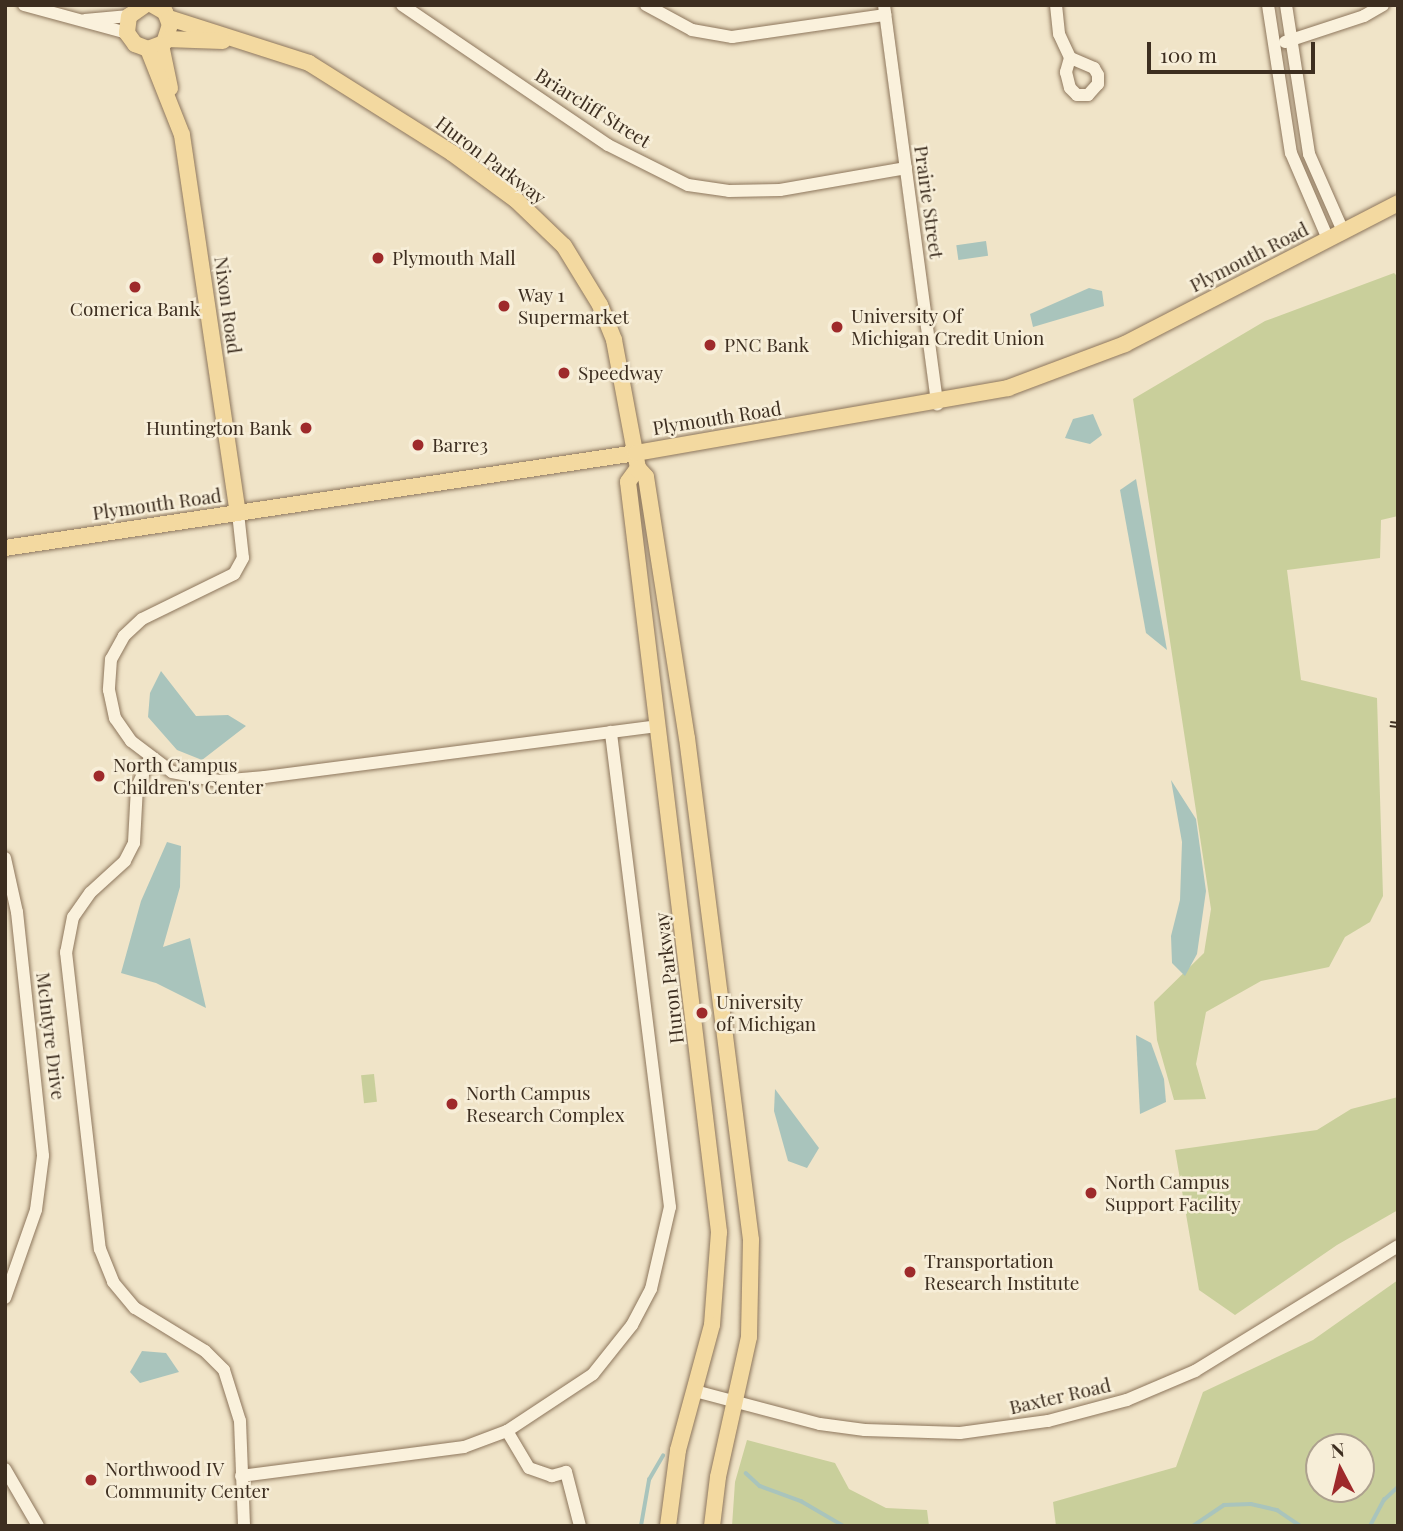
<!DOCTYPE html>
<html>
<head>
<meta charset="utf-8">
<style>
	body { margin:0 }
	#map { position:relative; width:1403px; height:1531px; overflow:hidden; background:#f0e4c8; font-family:"Playfair Display",serif }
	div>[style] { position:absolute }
	.green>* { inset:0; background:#c9cf9b; transform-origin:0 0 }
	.water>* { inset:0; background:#a9c4bc; transform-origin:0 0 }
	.stream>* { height:3.5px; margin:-1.75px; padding:0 1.75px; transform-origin:1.75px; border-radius:1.75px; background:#a9c4bc }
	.roads { filter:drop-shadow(0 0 2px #8d765c) drop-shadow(0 0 2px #8d765c) }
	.minor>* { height:12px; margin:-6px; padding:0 6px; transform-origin:6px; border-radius:6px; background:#faf1dc }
	.major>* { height:16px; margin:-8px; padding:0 8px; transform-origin:8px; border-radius:8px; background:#f3d9a0 }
	.rail>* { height:6px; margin-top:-3px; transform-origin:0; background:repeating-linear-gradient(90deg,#f7eed8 0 10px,#3d2e20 0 20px); box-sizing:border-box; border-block:2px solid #3d2e20 }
	.dots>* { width:19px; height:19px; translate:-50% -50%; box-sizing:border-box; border:4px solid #f7eed8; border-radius:50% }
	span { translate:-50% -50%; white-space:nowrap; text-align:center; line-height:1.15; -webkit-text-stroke:5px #f7eed8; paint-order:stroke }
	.street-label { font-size:19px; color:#3d2e20 }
	.poi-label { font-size:19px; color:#3d2e20 }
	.left { translate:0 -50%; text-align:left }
	.right { translate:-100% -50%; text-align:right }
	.frame { position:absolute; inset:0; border:7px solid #3d2e20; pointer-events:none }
	.north { position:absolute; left:1305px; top:1433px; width:70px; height:70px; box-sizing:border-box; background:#f7eed8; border:2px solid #ada18e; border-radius:50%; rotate:353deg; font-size:19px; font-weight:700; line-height:28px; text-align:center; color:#3d2e20 }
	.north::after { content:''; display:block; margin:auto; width:24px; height:32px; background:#9e2a2b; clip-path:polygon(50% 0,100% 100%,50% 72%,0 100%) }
	.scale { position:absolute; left:1147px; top:42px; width:168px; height:32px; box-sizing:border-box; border:4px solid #3d2e20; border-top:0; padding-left:9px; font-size:21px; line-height:24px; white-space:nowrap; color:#3d2e20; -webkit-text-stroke:5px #f7eed8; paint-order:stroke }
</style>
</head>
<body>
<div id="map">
	<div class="green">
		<div style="clip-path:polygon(1394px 273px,1398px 277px,1398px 516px,1381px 520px,1380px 558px,1287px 570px,1301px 680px,1377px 698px,1383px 896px,1370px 922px,1345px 937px,1329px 967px,1261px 981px,1206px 1012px,1196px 1064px,1206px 1099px,1174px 1100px,1157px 1040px,1154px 1002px,1204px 953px,1211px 909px,1133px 399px,1265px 321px)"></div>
		<div style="left:374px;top:1074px;width:28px;height:13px;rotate:84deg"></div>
		<div style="clip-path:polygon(1398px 1097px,1398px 1210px,1337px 1245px,1235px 1315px,1199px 1290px,1175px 1150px,1317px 1130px,1351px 1109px)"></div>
		<div style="clip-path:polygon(evenodd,1398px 1280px,1398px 1526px,1056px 1526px,1053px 1502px,1176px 1467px,1203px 1392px,1313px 1340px,1398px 1280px,1361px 1447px,1361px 1489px,1319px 1489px,1319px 1447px,1361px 1447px)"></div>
		<div style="clip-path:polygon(747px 1440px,835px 1463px,849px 1489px,886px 1508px,927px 1510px,929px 1526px,732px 1526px,735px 1482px)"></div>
	</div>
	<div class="water">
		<div style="left:986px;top:241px;width:15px;height:30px;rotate:82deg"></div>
		<div style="clip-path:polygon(1089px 288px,1102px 291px,1104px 306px,1033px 327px,1030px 314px)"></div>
		<div style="clip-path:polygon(1093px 414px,1102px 435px,1090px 444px,1065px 438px,1073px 419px)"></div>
		<div style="clip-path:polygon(1136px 479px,1167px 650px,1146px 633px,1120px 490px)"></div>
		<div style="clip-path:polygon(161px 671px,196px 716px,228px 715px,246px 726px,202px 760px,177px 750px,148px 717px,150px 693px)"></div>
		<div style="clip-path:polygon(1171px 780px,1196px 819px,1206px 891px,1197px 954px,1185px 976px,1172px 963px,1171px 936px,1180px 900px,1182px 842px)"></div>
		<div style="clip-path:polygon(167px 842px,181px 846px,180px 887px,163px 947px,190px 938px,206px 1008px,156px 983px,121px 973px,141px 901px)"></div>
		<div style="clip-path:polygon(1136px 1035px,1151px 1043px,1164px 1079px,1166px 1102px,1140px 1114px)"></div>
		<div style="clip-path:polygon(775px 1089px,819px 1148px,807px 1168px,788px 1161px,774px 1111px)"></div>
		<div style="clip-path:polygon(142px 1351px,166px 1353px,179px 1372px,140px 1383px,130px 1372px)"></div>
	</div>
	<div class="stream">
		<div style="left:746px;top:1473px;width:19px;rotate:43deg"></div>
		<div style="left:760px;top:1486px;width:44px;rotate:20.1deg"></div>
		<div style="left:801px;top:1501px;width:50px;rotate:30.2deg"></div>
		<div style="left:641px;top:1526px;width:47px;rotate:-80.1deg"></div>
		<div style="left:649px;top:1480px;width:28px;rotate:-60deg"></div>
		<div style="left:1193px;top:1526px;width:37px;rotate:-34deg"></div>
		<div style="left:1224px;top:1505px;width:27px;rotate:-2deg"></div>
		<div style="left:1251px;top:1504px;width:27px;rotate:13deg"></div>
		<div style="left:1277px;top:1510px;width:29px;rotate:34deg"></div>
		<div style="left:1370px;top:1526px;width:30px;rotate:-62deg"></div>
		<div style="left:1384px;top:1500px;width:19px;rotate:-43deg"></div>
	</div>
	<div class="roads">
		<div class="minor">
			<div style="left:24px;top:5px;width:107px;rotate:15.2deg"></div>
			<div style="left:402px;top:5px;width:249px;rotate:34.2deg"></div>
			<div style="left:608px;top:145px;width:89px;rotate:26.6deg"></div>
			<div style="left:688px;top:185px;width:41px;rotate:8.3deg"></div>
			<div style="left:729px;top:191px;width:51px;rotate:-1.1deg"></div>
			<div style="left:780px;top:190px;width:128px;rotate:-9.9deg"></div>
			<div style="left:646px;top:5px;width:52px;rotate:28.5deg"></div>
			<div style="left:692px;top:30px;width:41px;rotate:9.9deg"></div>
			<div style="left:732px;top:37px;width:155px;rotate:-8.2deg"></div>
			<div style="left:884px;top:5px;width:403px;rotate:82.4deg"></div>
			<div style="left:1056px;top:5px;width:29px;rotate:84deg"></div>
			<div style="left:1059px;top:34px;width:26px;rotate:65deg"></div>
			<div style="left:1070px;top:58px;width:15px;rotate:106deg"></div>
			<div style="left:1066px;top:72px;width:16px;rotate:76deg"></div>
			<div style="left:1070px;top:88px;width:10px;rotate:45deg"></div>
			<div style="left:1077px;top:95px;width:11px"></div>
			<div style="left:1088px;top:95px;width:15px;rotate:-48deg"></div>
			<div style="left:1098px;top:84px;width:9px;rotate:-90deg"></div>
			<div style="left:1098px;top:75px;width:8px;rotate:-120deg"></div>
			<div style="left:1094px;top:68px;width:26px;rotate:-157deg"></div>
			<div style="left:1268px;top:5px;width:150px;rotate:81.2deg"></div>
			<div style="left:1291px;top:153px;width:94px;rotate:66.7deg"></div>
			<div style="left:1286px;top:5px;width:151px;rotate:81.2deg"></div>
			<div style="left:1309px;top:154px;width:84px;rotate:66.2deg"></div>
			<div style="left:85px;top:20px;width:44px;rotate:-5.2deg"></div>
			<div style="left:1285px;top:42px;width:83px;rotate:-18.2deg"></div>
			<div style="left:1364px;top:16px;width:22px;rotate:-30deg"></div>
			<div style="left:238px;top:513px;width:45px;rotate:83.7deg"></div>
			<div style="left:243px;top:558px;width:18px;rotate:119deg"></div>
			<div style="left:234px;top:574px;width:102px;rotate:153.9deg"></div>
			<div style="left:142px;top:619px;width:25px;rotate:137deg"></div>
			<div style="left:124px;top:636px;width:26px;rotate:119deg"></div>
			<div style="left:111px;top:659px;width:31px;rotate:94deg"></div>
			<div style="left:109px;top:690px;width:29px;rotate:78deg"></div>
			<div style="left:115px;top:718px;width:28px;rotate:55deg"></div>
			<div style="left:131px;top:741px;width:51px;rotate:37.1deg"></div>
			<div style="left:172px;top:772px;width:48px;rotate:10.8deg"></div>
			<div style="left:219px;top:781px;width:46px;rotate:-5deg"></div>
			<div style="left:265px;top:777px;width:397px;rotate:-7.4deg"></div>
			<div style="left:150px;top:758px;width:32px;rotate:114deg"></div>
			<div style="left:137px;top:787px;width:56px;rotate:93.1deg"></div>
			<div style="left:134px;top:843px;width:20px;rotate:117deg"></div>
			<div style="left:125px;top:861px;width:47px;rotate:137.6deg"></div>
			<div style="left:90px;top:893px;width:29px;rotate:125deg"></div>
			<div style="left:73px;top:917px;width:36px;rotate:101deg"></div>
			<div style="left:66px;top:952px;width:299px;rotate:83.5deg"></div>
			<div style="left:100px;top:1249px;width:35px;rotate:68deg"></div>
			<div style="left:113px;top:1282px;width:34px;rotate:50deg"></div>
			<div style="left:135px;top:1308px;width:82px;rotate:31.6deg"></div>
			<div style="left:205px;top:1351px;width:27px;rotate:45deg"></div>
			<div style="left:224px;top:1370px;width:53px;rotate:72.6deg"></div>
			<div style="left:240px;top:1421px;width:105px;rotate:87.8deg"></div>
			<div style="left:5px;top:858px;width:55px;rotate:77.5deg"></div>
			<div style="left:17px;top:912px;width:245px;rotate:83.9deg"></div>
			<div style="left:43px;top:1156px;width:54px;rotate:97.4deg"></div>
			<div style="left:36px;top:1210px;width:93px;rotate:109.4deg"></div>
			<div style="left:695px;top:1391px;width:129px;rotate:14.8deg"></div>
			<div style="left:820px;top:1424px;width:45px;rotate:7.6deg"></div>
			<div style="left:865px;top:1430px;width:95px;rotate:1.8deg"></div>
			<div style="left:960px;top:1433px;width:89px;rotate:-7.8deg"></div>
			<div style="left:1048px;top:1421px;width:82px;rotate:-14.9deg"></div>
			<div style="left:1127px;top:1400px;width:74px;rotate:-23.1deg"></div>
			<div style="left:1195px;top:1371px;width:238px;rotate:-31.6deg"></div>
			<div style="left:5px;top:1469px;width:66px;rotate:59.9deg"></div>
			<div style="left:241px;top:1476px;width:225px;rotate:-7.4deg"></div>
			<div style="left:464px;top:1447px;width:46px;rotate:-20.4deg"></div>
			<div style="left:580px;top:1526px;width:56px;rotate:-104.5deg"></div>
			<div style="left:566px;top:1472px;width:15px;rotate:164deg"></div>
			<div style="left:552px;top:1476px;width:24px;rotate:-161deg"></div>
			<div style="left:529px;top:1468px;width:43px;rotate:-120.7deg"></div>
			<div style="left:507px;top:1431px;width:103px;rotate:-33.5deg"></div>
			<div style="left:593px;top:1374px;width:63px;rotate:-51.5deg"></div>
			<div style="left:632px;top:1325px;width:41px;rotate:-62.2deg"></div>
			<div style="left:651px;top:1289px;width:84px;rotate:-77deg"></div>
			<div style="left:670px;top:1207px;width:479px;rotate:-97.1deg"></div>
		</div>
		<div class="major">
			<div style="left:145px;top:5px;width:19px;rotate:145deg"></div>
			<div style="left:129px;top:16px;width:17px;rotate:97deg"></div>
			<div style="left:127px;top:33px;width:14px;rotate:54deg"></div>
			<div style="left:135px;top:44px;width:14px;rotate:21deg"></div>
			<div style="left:148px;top:49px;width:17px;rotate:-21deg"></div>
			<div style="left:164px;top:43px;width:19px;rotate:-72deg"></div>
			<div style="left:170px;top:25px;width:14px;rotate:-111deg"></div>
			<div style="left:165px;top:12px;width:14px;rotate:-150deg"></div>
			<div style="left:169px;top:18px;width:147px;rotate:17.8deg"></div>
			<div style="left:309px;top:63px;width:169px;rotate:32.2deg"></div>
			<div style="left:452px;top:153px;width:79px;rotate:36.3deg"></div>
			<div style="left:516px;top:200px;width:66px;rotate:43.8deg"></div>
			<div style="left:564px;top:246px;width:69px;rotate:58.6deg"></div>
			<div style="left:600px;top:305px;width:38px;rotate:68deg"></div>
			<div style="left:614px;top:340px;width:130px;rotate:79.4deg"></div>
			<div style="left:638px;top:468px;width:12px;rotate:48deg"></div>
			<div style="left:646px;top:477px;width:264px;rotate:81.1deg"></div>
			<div style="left:687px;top:738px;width:506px;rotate:82.73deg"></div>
			<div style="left:751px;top:1240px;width:97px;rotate:91.2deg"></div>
			<div style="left:749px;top:1337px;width:143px;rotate:102.5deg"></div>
			<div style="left:718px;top:1477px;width:49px;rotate:97deg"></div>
			<div style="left:166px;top:39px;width:57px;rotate:2deg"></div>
			<div style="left:161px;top:45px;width:44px;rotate:78.2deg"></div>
			<div style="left:148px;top:49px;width:92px;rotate:68.4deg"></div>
			<div style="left:182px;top:135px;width:382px;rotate:81.6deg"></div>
			<div style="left:638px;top:468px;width:17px;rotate:126deg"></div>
			<div style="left:628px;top:482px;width:756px;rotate:83.08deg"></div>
			<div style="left:719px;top:1232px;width:93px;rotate:94.3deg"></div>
			<div style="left:712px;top:1325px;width:130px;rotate:105.2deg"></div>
			<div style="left:678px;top:1450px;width:77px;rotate:97.5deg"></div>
			<div style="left:5px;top:548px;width:638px;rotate:-8.56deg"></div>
			<div style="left:636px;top:453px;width:378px;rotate:-9.9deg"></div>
			<div style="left:1008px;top:388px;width:125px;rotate:-20.6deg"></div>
			<div style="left:1125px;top:344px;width:307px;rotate:-27.3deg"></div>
		</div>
	</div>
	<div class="rail">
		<div style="left:1390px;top:724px;width:8px;rotate:7deg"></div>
	</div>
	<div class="dots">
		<div style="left:378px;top:258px;background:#9e2a2b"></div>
		<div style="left:135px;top:287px;background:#9e2a2b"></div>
		<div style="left:504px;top:306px;background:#9e2a2b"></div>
		<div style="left:837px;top:327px;background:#9e2a2b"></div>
		<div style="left:710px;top:345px;background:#9e2a2b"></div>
		<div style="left:564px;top:373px;background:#9e2a2b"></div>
		<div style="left:306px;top:428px;background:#9e2a2b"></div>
		<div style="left:418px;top:445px;background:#9e2a2b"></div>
		<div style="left:99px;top:776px;background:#9e2a2b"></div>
		<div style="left:702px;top:1013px;background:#9e2a2b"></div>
		<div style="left:452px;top:1104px;background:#9e2a2b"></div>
		<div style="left:1091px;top:1193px;background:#9e2a2b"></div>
		<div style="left:910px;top:1272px;background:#9e2a2b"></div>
		<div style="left:91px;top:1480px;background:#9e2a2b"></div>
	</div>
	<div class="street-label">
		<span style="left:593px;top:108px;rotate:32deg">Briarcliff Street</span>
		<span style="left:491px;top:160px;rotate:37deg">Huron Parkway</span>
		<span style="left:929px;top:202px;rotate:82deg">Prairie Street</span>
		<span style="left:1249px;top:257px;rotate:-27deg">Plymouth Road</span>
		<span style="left:228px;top:305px;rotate:82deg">Nixon Road</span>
		<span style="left:717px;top:418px;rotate:-9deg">Plymouth Road</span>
		<span style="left:157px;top:504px;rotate:-8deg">Plymouth Road</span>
		<span style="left:669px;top:978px;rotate:-97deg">Huron Parkway</span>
		<span style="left:51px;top:1036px;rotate:83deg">McIntyre Drive</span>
		<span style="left:1060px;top:1396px;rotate:-13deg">Baxter Road</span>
	</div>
	<div class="poi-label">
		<span class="left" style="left:392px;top:258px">Plymouth Mall</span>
		<span class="left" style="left:518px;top:306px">Way 1<br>Supermarket</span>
		<span style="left:135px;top:309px">Comerica Bank</span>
		<span class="left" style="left:851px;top:327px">University Of<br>Michigan Credit Union</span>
		<span class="left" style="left:724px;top:345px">PNC Bank</span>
		<span class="left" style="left:578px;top:373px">Speedway</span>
		<span class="right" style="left:292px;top:428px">Huntington Bank</span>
		<span class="left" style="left:432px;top:445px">Barre3</span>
		<span class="left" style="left:113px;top:776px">North Campus<br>Children's Center</span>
		<span class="left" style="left:716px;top:1013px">University<br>of Michigan</span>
		<span class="left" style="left:466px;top:1104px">North Campus<br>Research Complex</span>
		<span class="left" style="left:1105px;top:1193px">North Campus<br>Support Facility</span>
		<span class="left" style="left:924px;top:1272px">Transportation<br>Research Institute</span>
		<span class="left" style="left:105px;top:1480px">Northwood IV<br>Community Center</span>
	</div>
	<div class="frame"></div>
	<div class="north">N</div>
	<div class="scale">100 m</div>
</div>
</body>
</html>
